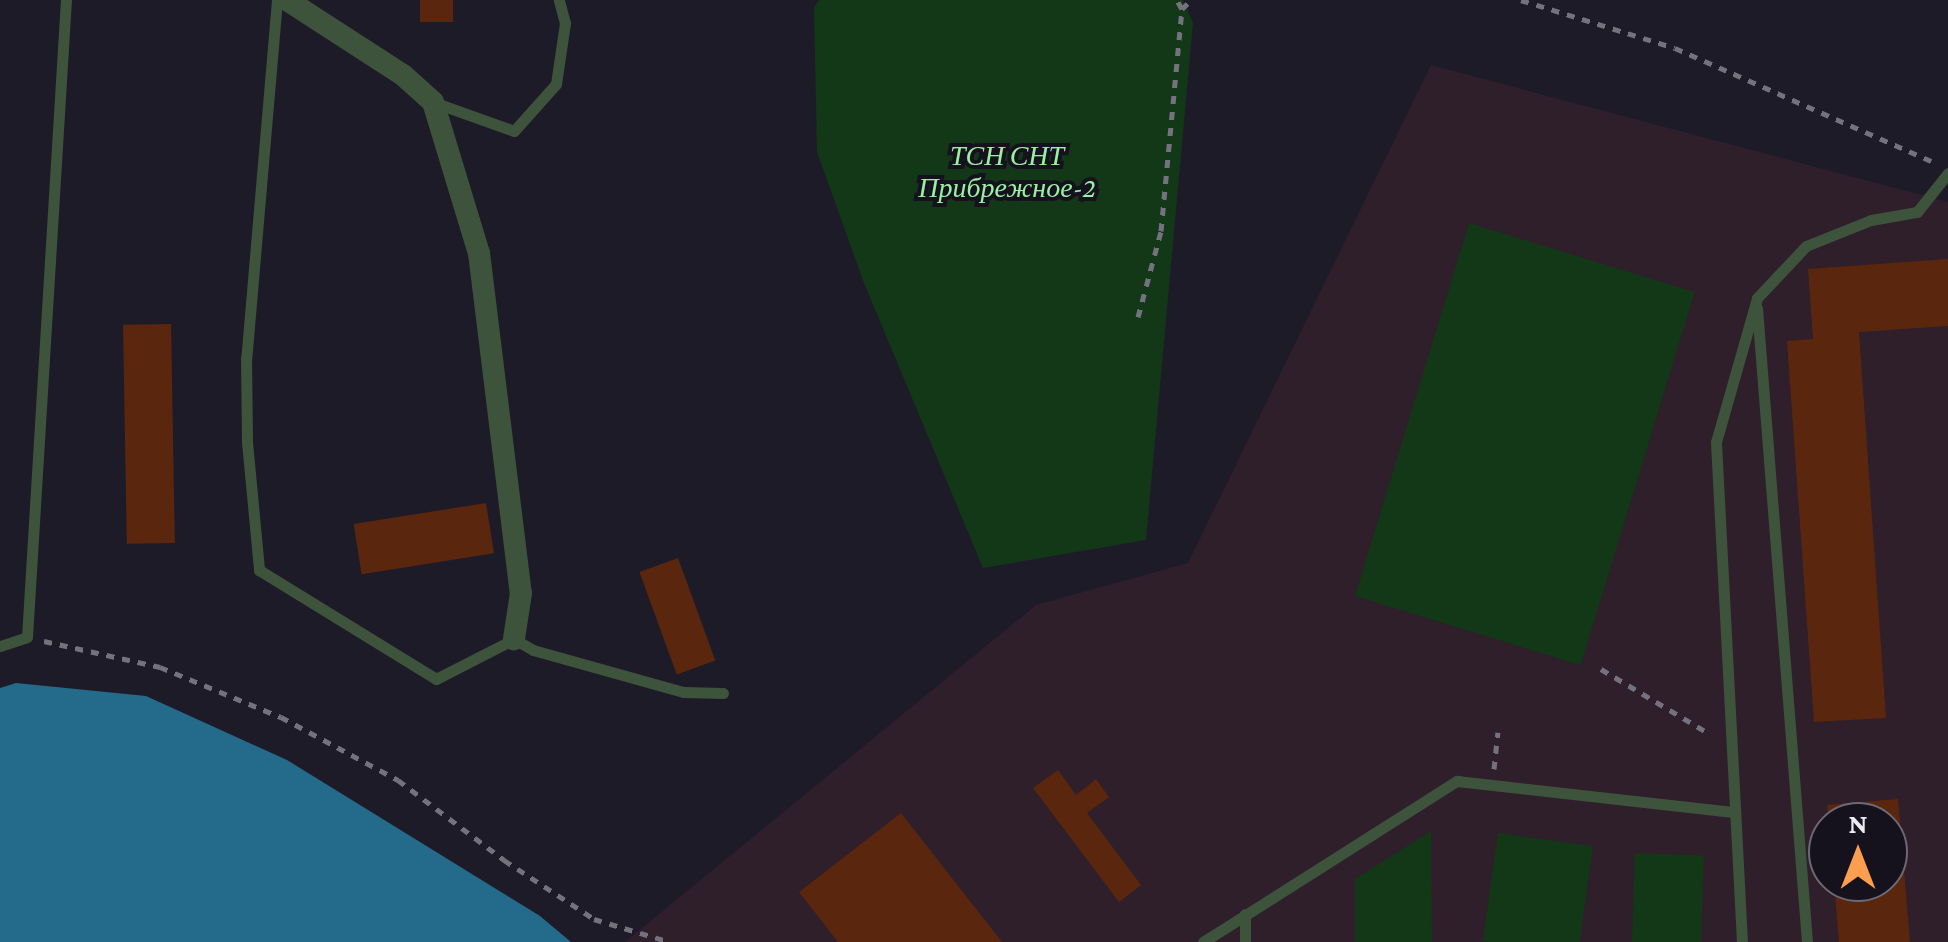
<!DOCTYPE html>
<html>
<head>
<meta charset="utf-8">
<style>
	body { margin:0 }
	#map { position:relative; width:1948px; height:942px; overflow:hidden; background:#1e1b28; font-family:"Crimson Pro",serif }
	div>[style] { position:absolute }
	.education>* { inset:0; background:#2e1f2a }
	.green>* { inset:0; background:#133818; transform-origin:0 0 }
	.water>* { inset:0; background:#236a8b }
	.building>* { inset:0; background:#5b260e; transform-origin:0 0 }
	.path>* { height:5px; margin-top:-2.5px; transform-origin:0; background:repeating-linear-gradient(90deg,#74727d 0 8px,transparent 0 16px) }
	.lane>* { height:11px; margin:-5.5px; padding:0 5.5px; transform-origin:5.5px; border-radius:5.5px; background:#3d533b }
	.street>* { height:22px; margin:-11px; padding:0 11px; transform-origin:11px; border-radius:11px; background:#3d533b }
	span { translate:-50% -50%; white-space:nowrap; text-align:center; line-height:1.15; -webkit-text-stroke:8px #15121e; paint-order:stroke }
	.park-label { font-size:28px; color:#99f0a1; font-style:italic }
	.north { position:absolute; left:1808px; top:802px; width:100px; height:100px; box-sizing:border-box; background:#15121e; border:2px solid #6b6974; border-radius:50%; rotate:0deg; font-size:28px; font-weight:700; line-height:40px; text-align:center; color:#ecebf4 }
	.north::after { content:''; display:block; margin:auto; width:35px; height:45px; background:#fb9e50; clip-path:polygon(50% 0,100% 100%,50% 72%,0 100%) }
</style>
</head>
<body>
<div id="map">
	<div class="education">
		<div style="clip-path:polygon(evenodd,1431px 65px,1948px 202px,1948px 942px,625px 942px,1036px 605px,1188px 563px,1431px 65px,1828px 822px,1888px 822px,1888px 882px,1828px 882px,1828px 822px)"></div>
	</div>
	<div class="green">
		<div style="clip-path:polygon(819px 0,1183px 0,1193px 23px,1146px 540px,983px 568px,864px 283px,817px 152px,814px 8px)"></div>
		<div style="left:1469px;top:223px;width:236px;height:390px;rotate:17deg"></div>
		<div style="clip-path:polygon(1431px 831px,1432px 942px,1355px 942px,1355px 879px)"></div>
		<div style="left:1498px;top:833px;width:96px;height:109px;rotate:8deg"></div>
		<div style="left:1635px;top:853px;width:69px;height:89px;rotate:2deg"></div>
	</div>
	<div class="water">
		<div style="clip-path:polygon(16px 683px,146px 696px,287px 760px,540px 916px,571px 942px,0 942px,0 688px)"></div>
	</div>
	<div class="building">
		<div style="left:420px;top:0;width:33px;height:22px"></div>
		<div style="clip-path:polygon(1948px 259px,1948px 326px,1859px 332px,1886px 718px,1814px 722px,1787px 341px,1813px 339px,1808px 269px)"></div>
		<div style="left:171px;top:324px;width:219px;height:48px;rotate:89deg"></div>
		<div style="left:486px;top:503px;width:51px;height:134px;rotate:81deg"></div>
		<div style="left:678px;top:558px;width:109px;height:41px;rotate:70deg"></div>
		<div style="clip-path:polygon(1058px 770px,1076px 795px,1096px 779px,1109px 797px,1087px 813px,1141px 885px,1119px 902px,1033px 788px)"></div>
		<div style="clip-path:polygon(1898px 799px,1910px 942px,1839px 942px,1834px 882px,1888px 882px,1888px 822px,1829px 822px,1827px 805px)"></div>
		<div style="clip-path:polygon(901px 813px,1002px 942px,838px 942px,799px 892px)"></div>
	</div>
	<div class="path">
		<div style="left:1521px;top:0;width:161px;rotate:17.3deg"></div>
		<div style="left:1675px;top:48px;width:280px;rotate:23.8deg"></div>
		<div style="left:1182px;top:9px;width:13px;rotate:-45deg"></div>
		<div style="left:1138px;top:317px;width:89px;rotate:-75deg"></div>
		<div style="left:1161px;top:231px;width:223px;rotate:-84.6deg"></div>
		<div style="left:1182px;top:9px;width:10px;rotate:-119deg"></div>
		<div style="left:44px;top:641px;width:119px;rotate:12.6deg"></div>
		<div style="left:160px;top:667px;width:131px;rotate:22.5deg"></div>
		<div style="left:281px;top:717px;width:133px;rotate:28.3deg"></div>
		<div style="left:398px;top:780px;width:133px;rotate:37deg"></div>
		<div style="left:504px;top:860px;width:108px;rotate:33.2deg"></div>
		<div style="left:594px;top:919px;width:79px;rotate:16.8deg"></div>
		<div style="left:1601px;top:669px;width:127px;rotate:30.8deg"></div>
		<div style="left:1494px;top:769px;width:37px;rotate:-84deg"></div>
	</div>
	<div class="lane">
		<div style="left:277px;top:0;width:359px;rotate:94.9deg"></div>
		<div style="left:246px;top:358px;width:84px;rotate:89.3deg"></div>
		<div style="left:247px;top:442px;width:129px;rotate:84.6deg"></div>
		<div style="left:259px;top:570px;width:208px;rotate:31.6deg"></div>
		<div style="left:436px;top:679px;width:88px;rotate:-27.1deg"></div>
		<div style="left:514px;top:639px;width:22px;rotate:30deg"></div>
		<div style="left:533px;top:650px;width:156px;rotate:15.6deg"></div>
		<div style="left:683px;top:692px;width:40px;rotate:1.4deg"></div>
		<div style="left:433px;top:102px;width:86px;rotate:19.7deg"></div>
		<div style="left:514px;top:131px;width:63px;rotate:-48.2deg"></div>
		<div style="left:556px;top:84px;width:62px;rotate:-81.6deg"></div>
		<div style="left:565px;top:23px;width:24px;rotate:-105deg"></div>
		<div style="left:1757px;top:308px;width:636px;rotate:85.49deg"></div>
		<div style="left:0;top:646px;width:28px;rotate:-18deg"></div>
		<div style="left:27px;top:637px;width:638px;rotate:-86.5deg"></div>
		<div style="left:1245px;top:914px;width:28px;rotate:90deg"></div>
		<div style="left:1203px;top:942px;width:301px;rotate:-32.4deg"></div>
		<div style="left:1457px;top:781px;width:280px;rotate:6.4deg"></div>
		<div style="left:1742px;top:942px;width:501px;rotate:-92.98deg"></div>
		<div style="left:1716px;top:442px;width:150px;rotate:-74.1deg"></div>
		<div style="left:1757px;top:298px;width:71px;rotate:-46.7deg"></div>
		<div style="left:1806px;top:246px;width:70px;rotate:-21.8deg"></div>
		<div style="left:1871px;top:220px;width:47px;rotate:-9.9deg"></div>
		<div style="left:1917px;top:212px;width:50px;rotate:-51.5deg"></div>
	</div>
	<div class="street">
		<div style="left:287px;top:0;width:138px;rotate:32.9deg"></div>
		<div style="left:403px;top:75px;width:40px;rotate:42deg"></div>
		<div style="left:433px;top:102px;width:158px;rotate:73.1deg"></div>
		<div style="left:479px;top:253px;width:343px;rotate:83deg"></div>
		<div style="left:521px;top:593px;width:47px;rotate:98.7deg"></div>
	</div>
	<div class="park-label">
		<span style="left:1007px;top:172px">ТСН СНТ<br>Прибрежное-2</span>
	</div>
	<div class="north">N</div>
</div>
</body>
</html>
